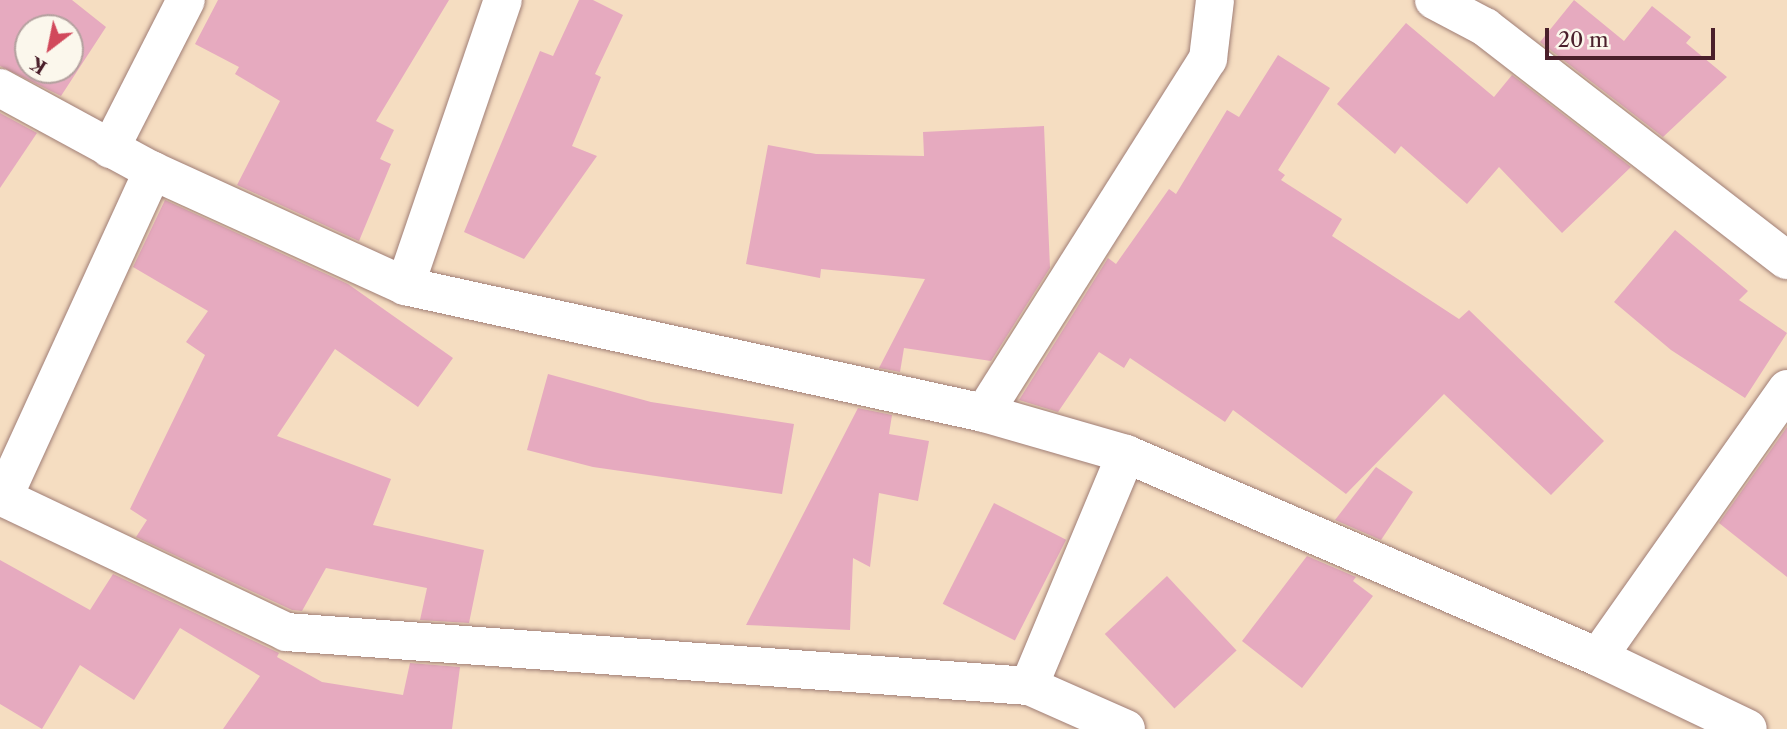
<!DOCTYPE html>
<html>
<head>
<meta charset="utf-8">
<style>
	body { margin:0 }
	#map { position:relative; width:1787px; height:729px; overflow:hidden; background:#f5ddc1; font-family:"Libre Caslon Text",serif }
	div>[style] { position:absolute }
	.building>* { inset:0; background:#e6aabf; transform-origin:0 0 }
	.roads { filter:drop-shadow(0 0 2px #a07e76) drop-shadow(0 0 2px #a07e76) }
	.minor>* { height:38px; margin:-19px; padding:0 19px; transform-origin:19px; border-radius:19px; background:#fff }
	span { translate:-50% -50%; white-space:nowrap; text-align:center; line-height:1.15; -webkit-text-stroke:5px #fbf7ec; paint-order:stroke }
	.north { position:absolute; left:14px; top:14px; width:70px; height:70px; box-sizing:border-box; background:#fbf7ec; border:2px solid #b4a19f; border-radius:50%; rotate:212deg; font-size:19px; font-weight:700; line-height:28px; text-align:center; color:#4a1f2b }
	.north::after { content:''; display:block; margin:auto; width:24px; height:32px; background:#d1495b; clip-path:polygon(50% 0,100% 100%,50% 72%,0 100%) }
	.scale { position:absolute; left:1545px; top:28px; width:170px; height:32px; box-sizing:border-box; border:4px solid #4a1f2b; border-top:0; padding-left:9px; font-size:21px; line-height:24px; white-space:nowrap; color:#4a1f2b; -webkit-text-stroke:5px #fbf7ec; paint-order:stroke }
</style>
</head>
<body>
<div id="map">
	<div class="building">
		<div style="clip-path:polygon(evenodd,0 0,72px 0,106px 27px,61px 96px,0 66px,0 0,28px 28px,70px 28px,70px 70px,28px 70px,28px 28px)"></div>
		<div style="clip-path:polygon(218px 0,449px 0,376px 121px,394px 130px,380px 159px,391px 164px,359px 241px,237px 185px,280px 101px,235px 74px,239px 67px,195px 44px)"></div>
		<div style="clip-path:polygon(579px 0,593px 0,623px 15px,595px 74px,601px 77px,572px 146px,597px 156px,524px 259px,464px 232px,540px 51px,553px 56px)"></div>
		<div style="clip-path:polygon(1574px 0,1624px 41px,1652px 6px,1691px 37px,1686px 43px,1727px 77px,1663px 137px,1540px 42px)"></div>
		<div style="clip-path:polygon(1406px 23px,1494px 97px,1512px 75px,1631px 167px,1562px 233px,1499px 167px,1467px 204px,1401px 146px,1395px 154px,1337px 104px)"></div>
		<div style="clip-path:polygon(1278px 55px,1330px 88px,1278px 170px,1285px 175px,1281px 180px,1342px 219px,1332px 236px,1459px 319px,1469px 310px,1604px 441px,1551px 495px,1444px 394px,1346px 494px,1233px 410px,1225px 422px,1130px 358px,1124px 368px,1099px 352px,1058px 412px,1019px 400px,1108px 258px,1116px 264px,1169px 189px,1176px 194px,1227px 110px,1239px 117px)"></div>
		<div style="clip-path:polygon(0 113px,37px 133px,0 188px)"></div>
		<div style="clip-path:polygon(1044px 126px,1050px 268px,991px 361px,904px 348px,900px 372px,879px 368px,925px 279px,821px 269px,820px 278px,746px 264px,768px 145px,816px 154px,924px 156px,923px 132px)"></div>
		<div style="clip-path:polygon(165px 200px,348px 284px,453px 358px,418px 407px,335px 349px,277px 436px,391px 479px,373px 525px,484px 550px,469px 623px,420px 620px,427px 588px,326px 568px,302px 611px,292px 610px,136px 537px,147px 520px,130px 509px,205px 355px,186px 342px,208px 311px,133px 267px)"></div>
		<div style="clip-path:polygon(1675px 230px,1748px 291px,1739px 300px,1787px 333px,1745px 398px,1671px 350px,1614px 302px)"></div>
		<div style="clip-path:polygon(548px 374px,651px 402px,794px 424px,782px 494px,593px 467px,527px 450px)"></div>
		<div style="clip-path:polygon(858px 408px,892px 415px,889px 434px,929px 441px,918px 501px,879px 493px,870px 567px,853px 558px,850px 630px,746px 625px)"></div>
		<div style="clip-path:polygon(1787px 427px,1787px 577px,1719px 523px)"></div>
		<div style="clip-path:polygon(1376px 467px,1413px 492px,1381px 540px,1335px 520px)"></div>
		<div style="left:994px;top:503px;width:81px;height:113px;rotate:27deg"></div>
		<div style="clip-path:polygon(1307px 556px,1356px 577px,1353px 581px,1373px 596px,1302px 688px,1242px 641px)"></div>
		<div style="clip-path:polygon(0 560px,90px 610px,113px 574px,279px 653px,277px 657px,322px 682px,403px 695px,410px 663px,460px 667px,452px 729px,223px 729px,260px 676px,180px 628px,134px 700px,80px 665px,42px 729px,0 704px)"></div>
		<div style="left:1167px;top:576px;width:102px;height:85px;rotate:47deg"></div>
	</div>
	<div class="roads">
		<div class="minor">
			<div style="left:1434px;top:0;width:58px;rotate:27.9deg"></div>
			<div style="left:1485px;top:27px;width:381px;rotate:37.7deg"></div>
			<div style="left:0;top:88px;width:174px;rotate:28.5deg"></div>
			<div style="left:153px;top:171px;width:277px;rotate:24.5deg"></div>
			<div style="left:405px;top:286px;width:593px;rotate:12.37deg"></div>
			<div style="left:984px;top:413px;width:148px;rotate:16.1deg"></div>
			<div style="left:1126px;top:454px;width:514px;rotate:23.27deg"></div>
			<div style="left:1598px;top:657px;width:166px;rotate:25.6deg"></div>
			<div style="left:110px;top:149px;width:167px;rotate:-63deg"></div>
			<div style="left:405px;top:286px;width:302px;rotate:-71.1deg"></div>
			<div style="left:984px;top:413px;width:419px;rotate:-57.7deg"></div>
			<div style="left:1208px;top:59px;width:59px;rotate:-83.2deg"></div>
			<div style="left:0;top:496px;width:317px;rotate:25.4deg"></div>
			<div style="left:286px;top:632px;width:745px;rotate:4.16deg"></div>
			<div style="left:1029px;top:686px;width:106px;rotate:23.9deg"></div>
			<div style="left:3px;top:498px;width:360px;rotate:-65.4deg"></div>
			<div style="left:1598px;top:657px;width:328px;rotate:-54.8deg"></div>
			<div style="left:1029px;top:686px;width:251px;rotate:-67.3deg"></div>
		</div>
	</div>
	<div class="north">K</div>
	<div class="scale">20 m</div>
</div>
</body>
</html>
